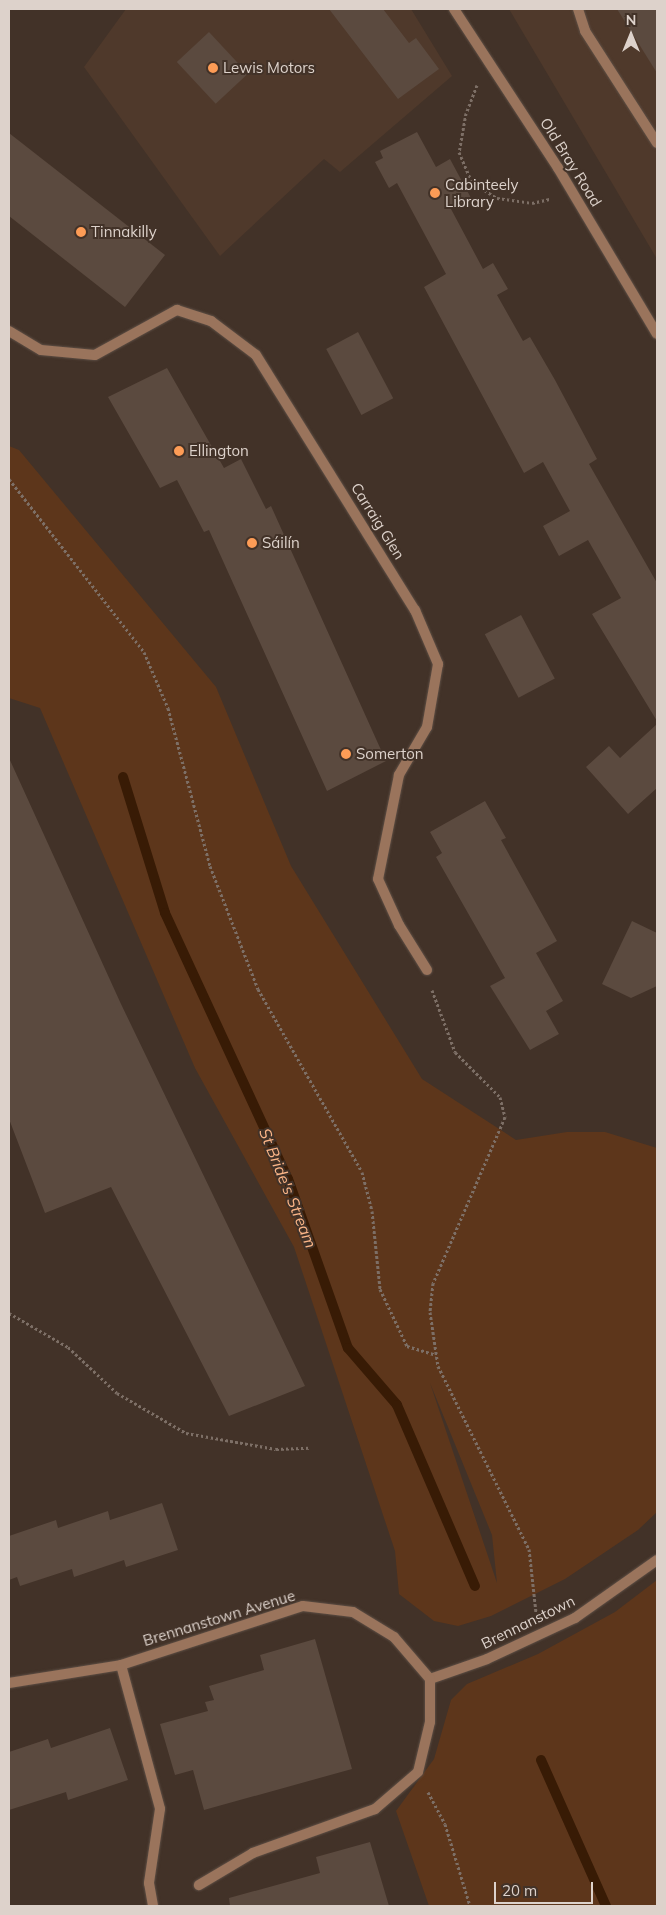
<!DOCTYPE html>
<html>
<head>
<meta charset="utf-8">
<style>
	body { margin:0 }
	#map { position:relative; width:666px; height:1915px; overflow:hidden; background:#423228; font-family:Mulish,sans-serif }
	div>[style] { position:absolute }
	.built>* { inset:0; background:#4f392b }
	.green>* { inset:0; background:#5d361b }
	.stream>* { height:10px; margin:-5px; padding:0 5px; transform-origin:5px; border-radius:5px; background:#381b05 }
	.building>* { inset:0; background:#5b4a3f; transform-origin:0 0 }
	.path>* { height:3px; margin-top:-1.5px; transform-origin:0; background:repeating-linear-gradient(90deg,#7d6f66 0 2.5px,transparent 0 5px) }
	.roads { filter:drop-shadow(0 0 1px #5e4f45) drop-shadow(0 0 1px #5e4f45) }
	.lane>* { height:10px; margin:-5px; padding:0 5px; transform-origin:5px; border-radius:5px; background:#9a745c }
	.street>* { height:10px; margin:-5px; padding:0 5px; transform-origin:5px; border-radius:5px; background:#9a745c }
	.dots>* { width:14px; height:14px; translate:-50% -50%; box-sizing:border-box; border:2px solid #423228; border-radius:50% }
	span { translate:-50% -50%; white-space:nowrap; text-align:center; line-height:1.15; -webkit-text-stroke:4px #423228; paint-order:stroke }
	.poi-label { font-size:15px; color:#ddd2cb }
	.left { translate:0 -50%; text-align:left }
	.street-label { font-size:15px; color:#ddd2cb }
	.water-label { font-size:16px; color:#fcb688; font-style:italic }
	.frame { position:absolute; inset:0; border:10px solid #ddd2cb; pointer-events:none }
	.north { position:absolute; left:606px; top:10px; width:50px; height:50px; -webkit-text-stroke:4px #423228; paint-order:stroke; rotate:0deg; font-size:14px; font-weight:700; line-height:20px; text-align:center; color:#ddd2cb }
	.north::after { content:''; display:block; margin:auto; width:18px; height:22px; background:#ddd2cb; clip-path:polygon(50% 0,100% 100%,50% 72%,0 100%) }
	.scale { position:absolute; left:494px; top:1882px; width:99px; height:22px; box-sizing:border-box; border:2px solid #ddd2cb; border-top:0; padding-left:6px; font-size:15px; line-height:18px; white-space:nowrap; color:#ddd2cb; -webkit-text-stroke:4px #423228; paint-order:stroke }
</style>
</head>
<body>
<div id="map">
	<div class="built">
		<div style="clip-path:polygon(126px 9px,411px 9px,452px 76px,340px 172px,324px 159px,220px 256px,84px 67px)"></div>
		<div style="clip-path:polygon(509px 9px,657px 9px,657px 259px)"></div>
	</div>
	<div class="green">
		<div style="clip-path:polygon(evenodd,9px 446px,19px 450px,216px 687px,291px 866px,422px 1079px,516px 1140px,567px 1132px,605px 1132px,657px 1148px,657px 1512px,638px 1530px,565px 1579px,491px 1616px,458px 1626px,434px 1621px,399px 1594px,395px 1551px,294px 1247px,195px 1068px,40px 708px,9px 698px,9px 446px,430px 1383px,492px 1535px,497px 1583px,430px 1383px)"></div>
		<div style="clip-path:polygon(657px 1580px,657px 1906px,429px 1906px,396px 1811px,434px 1759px,451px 1700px,467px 1684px,538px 1654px,615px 1612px)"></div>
	</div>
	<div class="stream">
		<div style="left:123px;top:777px;width:142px;rotate:72.8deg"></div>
		<div style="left:165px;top:913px;width:293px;rotate:65.2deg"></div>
		<div style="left:288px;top:1179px;width:179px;rotate:70.5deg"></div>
		<div style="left:348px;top:1348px;width:75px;rotate:49.3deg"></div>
		<div style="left:397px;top:1405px;width:197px;rotate:66.7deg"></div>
		<div style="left:541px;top:1760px;width:160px;rotate:66deg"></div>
	</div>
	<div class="building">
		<div style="clip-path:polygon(329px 9px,383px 9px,409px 43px,416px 38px,439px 69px,398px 99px)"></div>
		<div style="clip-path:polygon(617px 9px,657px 9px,657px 73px)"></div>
		<div style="left:209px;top:32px;width:57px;height:44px;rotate:47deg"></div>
		<div style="clip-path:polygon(417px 132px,436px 167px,450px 159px,471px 198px,451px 209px,483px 269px,493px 263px,508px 289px,497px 295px,523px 341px,530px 337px,555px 380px,597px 459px,589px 464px,657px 583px,657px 721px,592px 614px,621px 598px,588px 540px,559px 556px,543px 526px,570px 511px,543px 462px,524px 473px,424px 287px,446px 274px,397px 183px,389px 188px,375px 162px,383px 158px,380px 151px)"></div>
		<div style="clip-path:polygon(9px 133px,165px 255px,125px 307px,9px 216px)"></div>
		<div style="left:358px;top:332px;width:75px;height:36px;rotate:62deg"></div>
		<div style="clip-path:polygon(167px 368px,224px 468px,241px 459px,266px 509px,271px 506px,386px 761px,327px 791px,209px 530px,204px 532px,177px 480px,160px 488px,108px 397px)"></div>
		<div style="left:521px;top:615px;width:72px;height:41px;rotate:62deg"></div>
		<div style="clip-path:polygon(657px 724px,657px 788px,628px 814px,586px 767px,609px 746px,620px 758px)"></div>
		<div style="clip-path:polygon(9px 758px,121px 1004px,305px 1386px,229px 1416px,111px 1187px,45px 1213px,9px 1119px)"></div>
		<div style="clip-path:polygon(485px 801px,506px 838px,501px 840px,557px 941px,536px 953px,563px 1001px,546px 1011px,559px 1034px,530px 1050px,490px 986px,505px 978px,436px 857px,442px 853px,430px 832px)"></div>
		<div style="clip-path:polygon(632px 921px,657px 933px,657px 986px,631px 998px,602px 984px)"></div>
		<div style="clip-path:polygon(162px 1503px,178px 1550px,126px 1567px,124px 1560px,74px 1577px,72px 1569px,20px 1586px,17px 1577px,9px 1580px,9px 1536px,56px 1520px,58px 1528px,108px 1511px,110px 1520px)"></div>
		<div style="clip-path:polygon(315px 1639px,352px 1769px,204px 1810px,193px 1770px,175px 1775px,160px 1724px,208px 1711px,205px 1702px,214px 1700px,209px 1686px,264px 1670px,260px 1655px)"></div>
		<div style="clip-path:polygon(110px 1728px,128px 1780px,68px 1800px,66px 1792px,9px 1810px,9px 1752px,48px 1739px,51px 1748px)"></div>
		<div style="clip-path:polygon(370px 1842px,389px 1906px,230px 1906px,229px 1898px,320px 1873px,316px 1857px)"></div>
	</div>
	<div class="path">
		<div style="left:477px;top:85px;width:30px;rotate:111deg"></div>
		<div style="left:466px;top:113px;width:40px;rotate:100deg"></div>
		<div style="left:459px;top:152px;width:33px;rotate:67deg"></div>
		<div style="left:472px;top:182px;width:30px;rotate:33deg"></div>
		<div style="left:497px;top:198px;width:35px;rotate:8deg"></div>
		<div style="left:532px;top:203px;width:18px;rotate:-13deg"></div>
		<div style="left:9px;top:479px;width:219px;rotate:52deg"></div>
		<div style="left:144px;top:652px;width:61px;rotate:66.8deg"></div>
		<div style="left:168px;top:708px;width:163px;rotate:75.1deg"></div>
		<div style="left:210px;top:866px;width:132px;rotate:68.7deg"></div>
		<div style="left:258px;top:989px;width:210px;rotate:60.4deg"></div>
		<div style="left:362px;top:1172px;width:40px;rotate:75.6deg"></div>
		<div style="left:372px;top:1211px;width:78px;rotate:84.1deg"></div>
		<div style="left:380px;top:1289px;width:63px;rotate:64.7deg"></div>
		<div style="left:407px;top:1346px;width:30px;rotate:17deg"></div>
		<div style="left:432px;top:990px;width:66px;rotate:69.6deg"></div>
		<div style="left:455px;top:1052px;width:64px;rotate:45deg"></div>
		<div style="left:500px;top:1097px;width:21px;rotate:76deg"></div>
		<div style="left:505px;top:1117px;width:181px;rotate:113.4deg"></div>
		<div style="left:433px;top:1283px;width:29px;rotate:96deg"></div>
		<div style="left:430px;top:1312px;width:55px;rotate:81.6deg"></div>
		<div style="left:438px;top:1366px;width:204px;rotate:63.6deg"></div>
		<div style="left:529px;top:1549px;width:63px;rotate:83.7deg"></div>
		<div style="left:9px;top:1313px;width:68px;rotate:30deg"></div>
		<div style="left:68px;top:1347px;width:67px;rotate:43.2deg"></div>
		<div style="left:117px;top:1393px;width:80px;rotate:30.1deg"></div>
		<div style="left:186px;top:1433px;width:91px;rotate:10.1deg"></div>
		<div style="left:276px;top:1449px;width:33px;rotate:-2deg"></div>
		<div style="left:428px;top:1792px;width:36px;rotate:62deg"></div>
		<div style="left:445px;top:1824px;width:86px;rotate:73deg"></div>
	</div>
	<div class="roads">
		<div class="lane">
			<div style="left:578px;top:9px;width:23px;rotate:72deg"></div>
			<div style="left:585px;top:31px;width:133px;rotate:57.3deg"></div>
		</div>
		<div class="street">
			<div style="left:454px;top:9px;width:190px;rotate:56.8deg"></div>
			<div style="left:558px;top:168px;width:193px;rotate:59.2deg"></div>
			<div style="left:9px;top:331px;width:37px;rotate:31deg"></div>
			<div style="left:41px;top:350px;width:54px;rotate:5.3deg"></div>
			<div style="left:95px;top:355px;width:94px;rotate:-28.8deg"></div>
			<div style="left:177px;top:310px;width:36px;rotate:18deg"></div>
			<div style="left:211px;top:321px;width:56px;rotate:37.1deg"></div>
			<div style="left:256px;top:355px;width:301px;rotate:58.1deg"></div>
			<div style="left:415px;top:610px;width:59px;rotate:66.9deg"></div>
			<div style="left:438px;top:664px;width:64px;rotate:99.9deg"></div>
			<div style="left:427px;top:727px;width:56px;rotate:120.3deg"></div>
			<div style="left:399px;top:775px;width:106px;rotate:101.4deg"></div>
			<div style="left:378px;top:879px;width:51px;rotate:65.5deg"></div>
			<div style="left:399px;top:925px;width:53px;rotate:58.1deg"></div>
			<div style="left:121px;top:1665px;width:149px;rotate:74.8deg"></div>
			<div style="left:160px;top:1809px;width:75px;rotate:98.5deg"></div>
			<div style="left:149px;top:1883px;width:23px;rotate:80deg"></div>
			<div style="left:430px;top:1679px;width:60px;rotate:-19.3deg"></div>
			<div style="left:487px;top:1659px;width:97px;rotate:-25deg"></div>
			<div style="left:575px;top:1618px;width:100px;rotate:-35.3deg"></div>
			<div style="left:9px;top:1683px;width:113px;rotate:-9.1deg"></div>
			<div style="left:121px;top:1665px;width:191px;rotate:-18deg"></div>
			<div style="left:303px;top:1606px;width:50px;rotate:6.8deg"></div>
			<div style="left:353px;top:1612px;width:48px;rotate:31.4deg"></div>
			<div style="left:394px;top:1637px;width:55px;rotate:49.4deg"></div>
			<div style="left:430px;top:1679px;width:43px;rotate:90deg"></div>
			<div style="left:430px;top:1722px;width:51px;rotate:103.5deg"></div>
			<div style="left:418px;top:1772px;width:57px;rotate:139.3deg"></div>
			<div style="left:375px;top:1809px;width:130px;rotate:160.2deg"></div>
			<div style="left:253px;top:1853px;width:63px;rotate:149.3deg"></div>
		</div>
	</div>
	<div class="dots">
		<div style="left:213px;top:68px;background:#fd9c56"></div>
		<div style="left:435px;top:193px;background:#fd9c56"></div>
		<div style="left:81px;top:232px;background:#fd9c56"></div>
		<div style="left:179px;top:451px;background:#fd9c56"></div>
		<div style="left:252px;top:543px;background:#fd9c56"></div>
		<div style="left:346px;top:754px;background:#fd9c56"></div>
	</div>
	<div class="poi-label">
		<span class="left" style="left:223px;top:68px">Lewis Motors</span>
		<span class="left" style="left:445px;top:193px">Cabinteely<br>Library</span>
		<span class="left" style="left:91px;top:232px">Tinnakilly</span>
		<span class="left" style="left:189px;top:451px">Ellington</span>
		<span class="left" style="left:262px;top:543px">Sáilín</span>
		<span class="left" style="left:356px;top:754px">Somerton</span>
	</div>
	<div class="street-label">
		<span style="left:571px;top:162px;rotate:58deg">Old Bray Road</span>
		<span style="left:378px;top:521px;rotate:58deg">Carraig Glen</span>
		<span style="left:219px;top:1618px;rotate:-17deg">Brennanstown Avenue</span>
		<span style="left:528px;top:1622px;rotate:-26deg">Brennanstown</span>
	</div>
	<div class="water-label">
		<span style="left:288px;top:1188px;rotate:68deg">St Bride's Stream</span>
	</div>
	<div class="frame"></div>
	<div class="north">N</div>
	<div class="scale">20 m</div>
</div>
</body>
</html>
